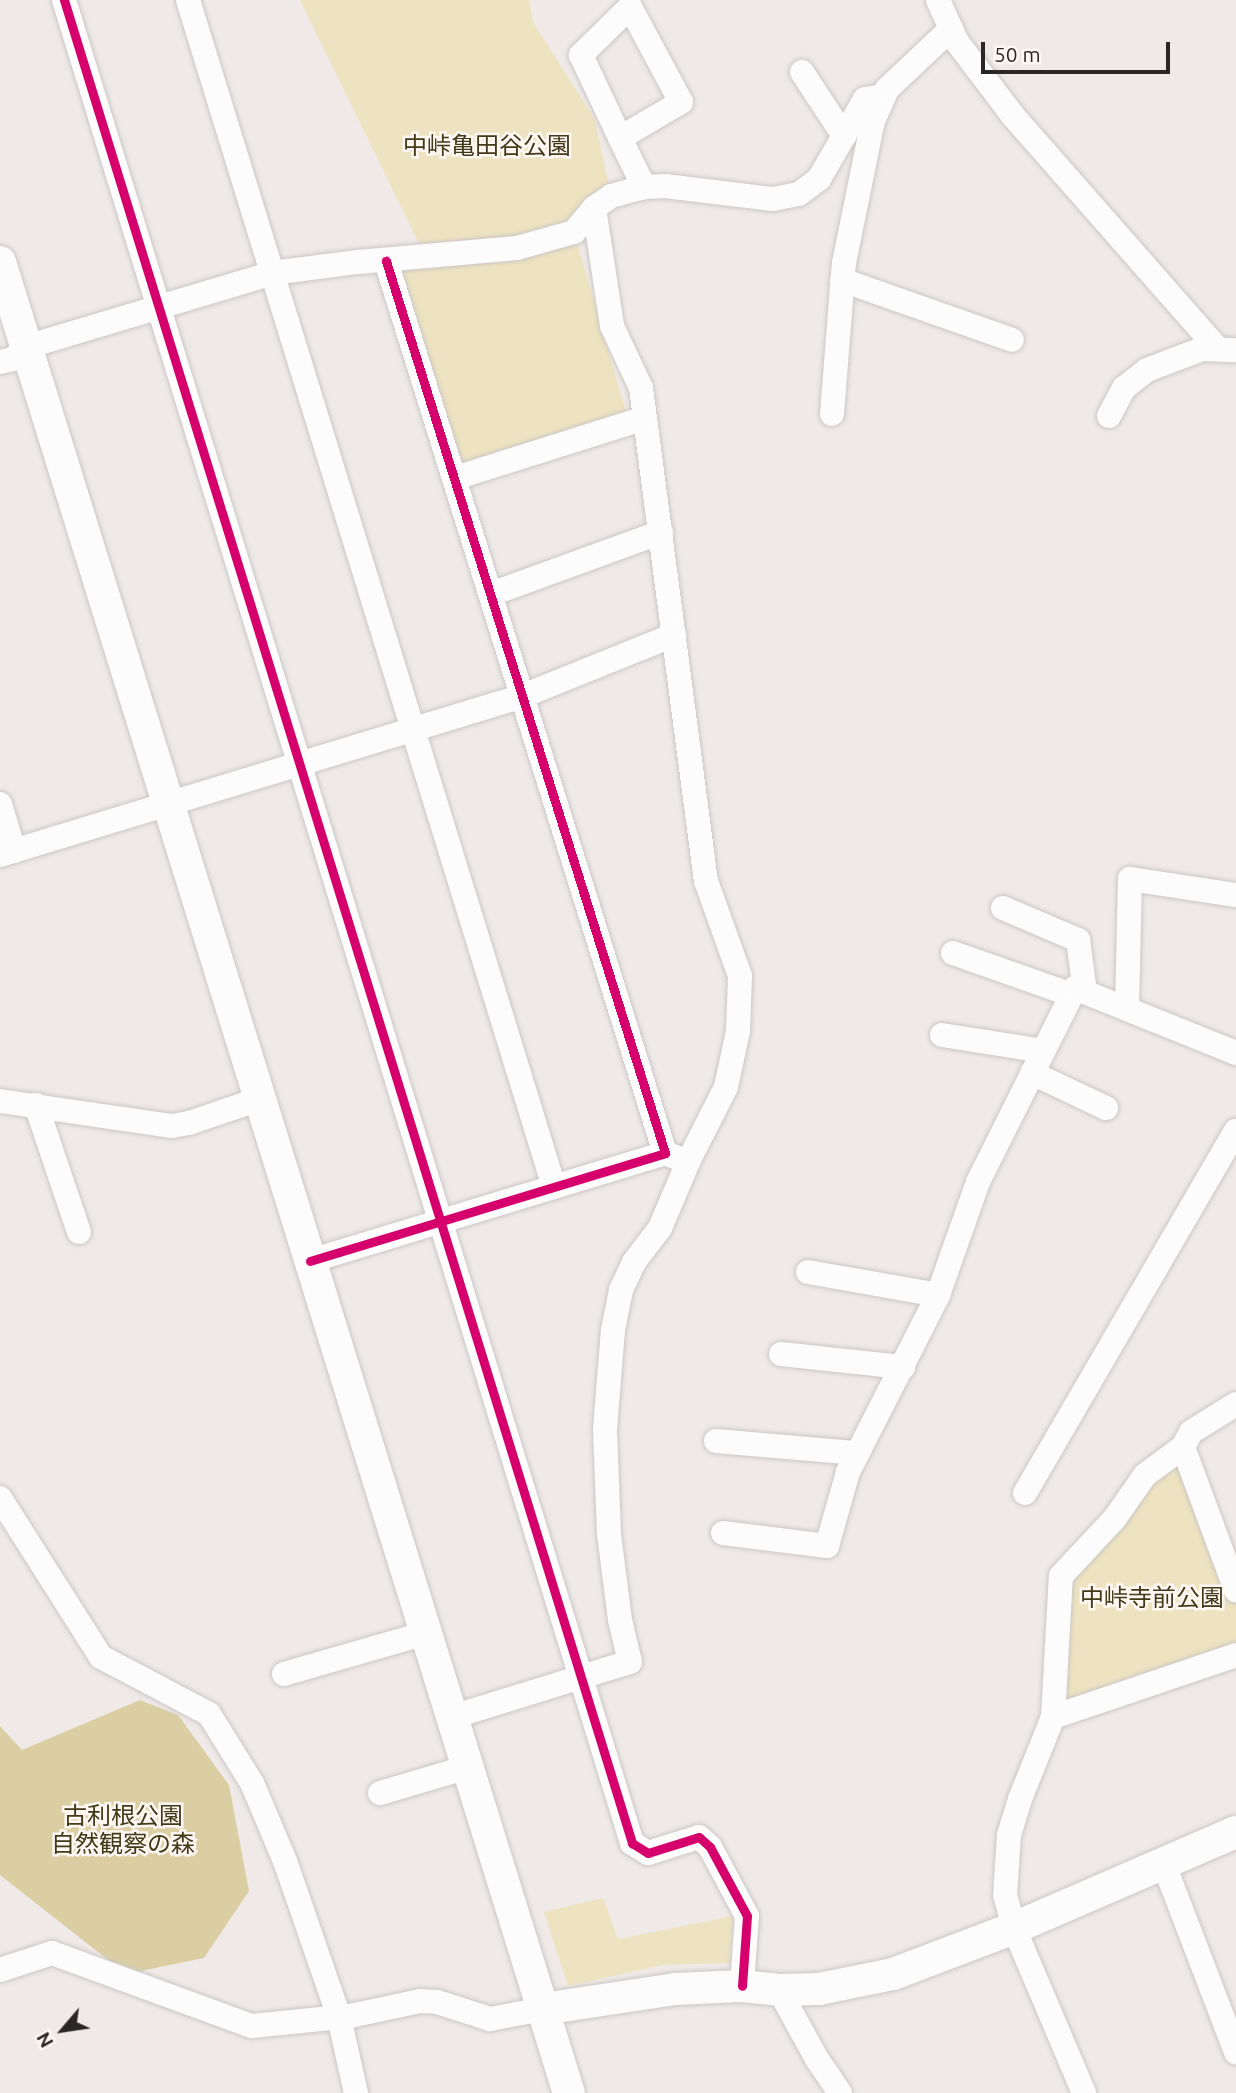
<!DOCTYPE html>
<html>
<head>
<meta charset="utf-8">
<style>
	body { margin:0 }
	#map { position:relative; width:1236px; height:2093px; overflow:hidden; background:#efeae8; font-family:Ubuntu,"Noto Sans JP",sans-serif }
	div>[style] { position:absolute }
	.green>* { inset:0; background:#eee3c0 }
	.forest>* { inset:0; background:#dbcea3 }
	.roads { filter:drop-shadow(0 0 2px #cbc7c5) drop-shadow(0 0 2px #cbc7c5) }
	.minor>* { height:24px; margin:-12px; padding:0 12px; transform-origin:12px; border-radius:12px; background:#fdfcfc }
	.tertiary>* { height:32px; margin:-16px; padding:0 16px; transform-origin:16px; border-radius:16px; background:#fdfcfc }
	.cycleway>* { height:9px; margin:-4.5px; padding:0 4.5px; transform-origin:4.5px; border-radius:4.5px; background:#d6006c }
	span { translate:-50% -50%; white-space:nowrap; text-align:center; line-height:1.15; -webkit-text-stroke:5px #fef7f3; paint-order:stroke }
	.park-label { font-size:24px; color:#413917 }
	.north { position:absolute; left:28px; top:1995px; width:70px; height:70px; -webkit-text-stroke:5px #fef7f3; paint-order:stroke; rotate:241deg; font-size:19px; font-weight:700; line-height:28px; text-align:center; color:#2a2726 }
	.north::after { content:''; display:block; margin:auto; width:24px; height:32px; background:#2a2726; clip-path:polygon(50% 0,100% 100%,50% 72%,0 100%) }
	.scale { position:absolute; left:981px; top:42px; width:189px; height:32px; box-sizing:border-box; border:4px solid #2a2726; border-top:0; padding-left:9px; font-size:21px; line-height:24px; white-space:nowrap; color:#2a2726; -webkit-text-stroke:5px #fef7f3; paint-order:stroke }
</style>
</head>
<body>
<div id="map">
	<div class="green">
		<div style="clip-path:polygon(300px 0,529px 0,533px 22px,595px 120px,611px 196px,574px 232px,629px 422px,455px 478px,386px 261px,425px 256px)"></div>
		<div style="clip-path:polygon(1183px 1447px,1236px 1590px,1236px 1655px,1053px 1717px,1061px 1576px)"></div>
		<div style="clip-path:polygon(603px 1898px,618px 1939px,733px 1916px,729px 1963px,663px 1965px,568px 1986px,544px 1912px)"></div>
	</div>
	<div class="forest">
		<div style="clip-path:polygon(140px 1700px,178px 1715px,229px 1785px,249px 1891px,204px 1958px,126px 1974px,0 1875px,0 1726px,22px 1750px)"></div>
	</div>
	<div class="roads">
		<div class="minor">
			<div style="left:64px;top:0;width:1929px;rotate:72.87deg"></div>
			<div style="left:632px;top:1843px;width:19px;rotate:32deg"></div>
			<div style="left:648px;top:1853px;width:53px;rotate:-17.4deg"></div>
			<div style="left:699px;top:1837px;width:15px;rotate:42deg"></div>
			<div style="left:710px;top:1847px;width:78px;rotate:61.8deg"></div>
			<div style="left:747px;top:1916px;width:70px;rotate:94.1deg"></div>
			<div style="left:188px;top:0;width:1242px;rotate:72.86deg"></div>
			<div style="left:938px;top:0;width:46px;rotate:65.7deg"></div>
			<div style="left:957px;top:42px;width:94px;rotate:52.8deg"></div>
			<div style="left:1014px;top:117px;width:309px;rotate:48.7deg"></div>
			<div style="left:802px;top:72px;width:77px;rotate:56.7deg"></div>
			<div style="left:620px;top:138px;width:71px;rotate:-30.5deg"></div>
			<div style="left:681px;top:102px;width:108px;rotate:-118.2deg"></div>
			<div style="left:630px;top:7px;width:69px;rotate:135.6deg"></div>
			<div style="left:581px;top:55px;width:92px;rotate:64.8deg"></div>
			<div style="left:620px;top:138px;width:55px;rotate:63.9deg"></div>
			<div style="left:594px;top:208px;width:119px;rotate:81.3deg"></div>
			<div style="left:612px;top:326px;width:68px;rotate:64.9deg"></div>
			<div style="left:641px;top:388px;width:497px;rotate:82.5deg"></div>
			<div style="left:706px;top:881px;width:101px;rotate:70.3deg"></div>
			<div style="left:740px;top:976px;width:55px;rotate:92.1deg"></div>
			<div style="left:738px;top:1031px;width:57px;rotate:102.1deg"></div>
			<div style="left:726px;top:1087px;width:84px;rotate:116.9deg"></div>
			<div style="left:688px;top:1162px;width:25px;rotate:-159deg"></div>
			<div style="left:842px;top:280px;width:180px;rotate:19.4deg"></div>
			<div style="left:0;top:362px;width:13px;rotate:-13deg"></div>
			<div style="left:13px;top:359px;width:18px;rotate:-43deg"></div>
			<div style="left:26px;top:347px;width:257px;rotate:-16.7deg"></div>
			<div style="left:272px;top:273px;width:87px;rotate:-7.3deg"></div>
			<div style="left:358px;top:262px;width:160px;rotate:-5deg"></div>
			<div style="left:517px;top:248px;width:59px;rotate:-15.7deg"></div>
			<div style="left:574px;top:232px;width:31px;rotate:-50deg"></div>
			<div style="left:594px;top:208px;width:21px;rotate:-35deg"></div>
			<div style="left:611px;top:196px;width:34px;rotate:-15deg"></div>
			<div style="left:644px;top:187px;width:21px;rotate:-3deg"></div>
			<div style="left:665px;top:186px;width:109px;rotate:6.9deg"></div>
			<div style="left:773px;top:199px;width:26px;rotate:-11deg"></div>
			<div style="left:799px;top:194px;width:25px;rotate:-37deg"></div>
			<div style="left:819px;top:179px;width:92px;rotate:-60.1deg"></div>
			<div style="left:865px;top:99px;width:19px;rotate:-9deg"></div>
			<div style="left:832px;top:414px;width:151px;rotate:-85.5deg"></div>
			<div style="left:844px;top:263px;width:145px;rotate:-78.5deg"></div>
			<div style="left:873px;top:121px;width:35px;rotate:-66deg"></div>
			<div style="left:887px;top:89px;width:88px;rotate:-43.2deg"></div>
			<div style="left:1109px;top:416px;width:32px;rotate:-62deg"></div>
			<div style="left:1124px;top:388px;width:29px;rotate:-38deg"></div>
			<div style="left:1147px;top:370px;width:59px;rotate:-20.9deg"></div>
			<div style="left:1202px;top:349px;width:34px;rotate:2deg"></div>
			<div style="left:455px;top:478px;width:199px;rotate:-17.5deg"></div>
			<div style="left:491px;top:594px;width:181px;rotate:-20deg"></div>
			<div style="left:0;top:804px;width:49px;rotate:73.4deg"></div>
			<div style="left:0;top:855px;width:547px;rotate:-16.91deg"></div>
			<div style="left:523px;top:696px;width:163px;rotate:-22deg"></div>
			<div style="left:1003px;top:908px;width:82px;rotate:23.1deg"></div>
			<div style="left:1078px;top:940px;width:52px;rotate:82.3deg"></div>
			<div style="left:953px;top:953px;width:126px;rotate:19.4deg"></div>
			<div style="left:1127px;top:1009px;width:130px;rotate:-88.7deg"></div>
			<div style="left:1130px;top:879px;width:107px;rotate:8.6deg"></div>
			<div style="left:942px;top:1035px;width:102px;rotate:9deg"></div>
			<div style="left:1032px;top:1073px;width:82px;rotate:25.3deg"></div>
			<div style="left:0;top:1101px;width:174px;rotate:8.3deg"></div>
			<div style="left:172px;top:1126px;width:17px;rotate:-10deg"></div>
			<div style="left:189px;top:1123px;width:75px;rotate:-18.7deg"></div>
			<div style="left:36px;top:1105px;width:134px;rotate:71.3deg"></div>
			<div style="left:310px;top:1261px;width:371px;rotate:-16.9deg"></div>
			<div style="left:665px;top:1153px;width:935px;rotate:-107.37deg"></div>
			<div style="left:808px;top:1272px;width:132px;rotate:10deg"></div>
			<div style="left:781px;top:1354px;width:123px;rotate:6.1deg"></div>
			<div style="left:1236px;top:1404px;width:53px;rotate:148.1deg"></div>
			<div style="left:1191px;top:1432px;width:17px;rotate:118deg"></div>
			<div style="left:1183px;top:1447px;width:153px;rotate:69.7deg"></div>
			<div style="left:716px;top:1441px;width:142px;rotate:4.9deg"></div>
			<div style="left:1025px;top:1493px;width:419px;rotate:-59.8deg"></div>
			<div style="left:0;top:1498px;width:188px;rotate:57.6deg"></div>
			<div style="left:101px;top:1657px;width:122px;rotate:27.8deg"></div>
			<div style="left:209px;top:1714px;width:81px;rotate:58.1deg"></div>
			<div style="left:252px;top:1783px;width:85px;rotate:67.1deg"></div>
			<div style="left:285px;top:1861px;width:165px;rotate:70.9deg"></div>
			<div style="left:339px;top:2017px;width:78px;rotate:77.4deg"></div>
			<div style="left:723px;top:1533px;width:105px;rotate:7.1deg"></div>
			<div style="left:827px;top:1546px;width:77px;rotate:-74.2deg"></div>
			<div style="left:848px;top:1472px;width:199px;rotate:-63deg"></div>
			<div style="left:938px;top:1295px;width:120px;rotate:-70.5deg"></div>
			<div style="left:978px;top:1182px;width:217px;rotate:-63.4deg"></div>
			<div style="left:1075px;top:988px;width:174px;rotate:22deg"></div>
			<div style="left:284px;top:1674px;width:148px;rotate:-16.1deg"></div>
			<div style="left:452px;top:1717px;width:186px;rotate:-17.2deg"></div>
			<div style="left:630px;top:1662px;width:43px;rotate:-103.4deg"></div>
			<div style="left:620px;top:1620px;width:87px;rotate:-97.3deg"></div>
			<div style="left:609px;top:1534px;width:105px;rotate:-92.2deg"></div>
			<div style="left:605px;top:1429px;width:99px;rotate:-85.4deg"></div>
			<div style="left:613px;top:1330px;width:41px;rotate:-78.7deg"></div>
			<div style="left:621px;top:1290px;width:31px;rotate:-65deg"></div>
			<div style="left:634px;top:1262px;width:43px;rotate:-52.6deg"></div>
			<div style="left:660px;top:1228px;width:72px;rotate:-67deg"></div>
			<div style="left:1053px;top:1717px;width:141px;rotate:-86.8deg"></div>
			<div style="left:1061px;top:1576px;width:79px;rotate:-47deg"></div>
			<div style="left:1115px;top:1518px;width:52px;rotate:-55.1deg"></div>
			<div style="left:1145px;top:1475px;width:47px;rotate:-36.4deg"></div>
			<div style="left:380px;top:1793px;width:92px;rotate:-16.5deg"></div>
			<div style="left:1163px;top:1862px;width:204px;rotate:69deg"></div>
			<div style="left:0;top:1970px;width:55px;rotate:-18.1deg"></div>
			<div style="left:52px;top:1953px;width:213px;rotate:20.1deg"></div>
			<div style="left:252px;top:2026px;width:99px;rotate:-5.8deg"></div>
			<div style="left:350px;top:2016px;width:72px;rotate:-12.1deg"></div>
			<div style="left:420px;top:2001px;width:17px;rotate:3deg"></div>
			<div style="left:437px;top:2002px;width:56px;rotate:17.8deg"></div>
			<div style="left:490px;top:2019px;width:54px;rotate:-10.7deg"></div>
			<div style="left:779px;top:1990px;width:79px;rotate:61.2deg"></div>
			<div style="left:817px;top:2059px;width:41px;rotate:55.9deg"></div>
			<div style="left:1084px;top:2093px;width:179px;rotate:-113deg"></div>
			<div style="left:1014px;top:1928px;width:34px;rotate:-105deg"></div>
			<div style="left:1005px;top:1895px;width:60px;rotate:-86.2deg"></div>
			<div style="left:1009px;top:1835px;width:38px;rotate:-73deg"></div>
			<div style="left:1020px;top:1799px;width:88px;rotate:-68.1deg"></div>
			<div style="left:1053px;top:1717px;width:193px;rotate:-18.7deg"></div>
		</div>
		<div class="tertiary">
			<div style="left:0;top:262px;width:1917px;rotate:72.74deg"></div>
			<div style="left:543px;top:2009px;width:134px;rotate:-8.6deg"></div>
			<div style="left:675px;top:1989px;width:67px;rotate:-2.6deg"></div>
			<div style="left:742px;top:1986px;width:37px;rotate:6deg"></div>
			<div style="left:779px;top:1990px;width:40px;rotate:-1.4deg"></div>
			<div style="left:819px;top:1989px;width:76px;rotate:-11.5deg"></div>
			<div style="left:893px;top:1974px;width:129px;rotate:-20.8deg"></div>
			<div style="left:1014px;top:1928px;width:242px;rotate:-23.4deg"></div>
		</div>
	</div>
	<div class="cycleway">
		<div style="left:64px;top:0;width:1929px;rotate:72.87deg"></div>
		<div style="left:632px;top:1843px;width:19px;rotate:32deg"></div>
		<div style="left:648px;top:1853px;width:53px;rotate:-17.4deg"></div>
		<div style="left:699px;top:1837px;width:15px;rotate:42deg"></div>
		<div style="left:710px;top:1847px;width:78px;rotate:61.8deg"></div>
		<div style="left:747px;top:1916px;width:70px;rotate:94.1deg"></div>
		<div style="left:310px;top:1261px;width:371px;rotate:-16.9deg"></div>
		<div style="left:665px;top:1153px;width:935px;rotate:-107.37deg"></div>
	</div>
	<div class="park-label">
		<span style="left:487px;top:146px">中峠亀田谷公園</span>
		<span style="left:1152px;top:1598px">中峠寺前公園</span>
		<span style="left:123px;top:1830px">古利根公園<br>自然観察の森</span>
	</div>
	<div class="north">N</div>
	<div class="scale">50 m</div>
</div>
</body>
</html>
